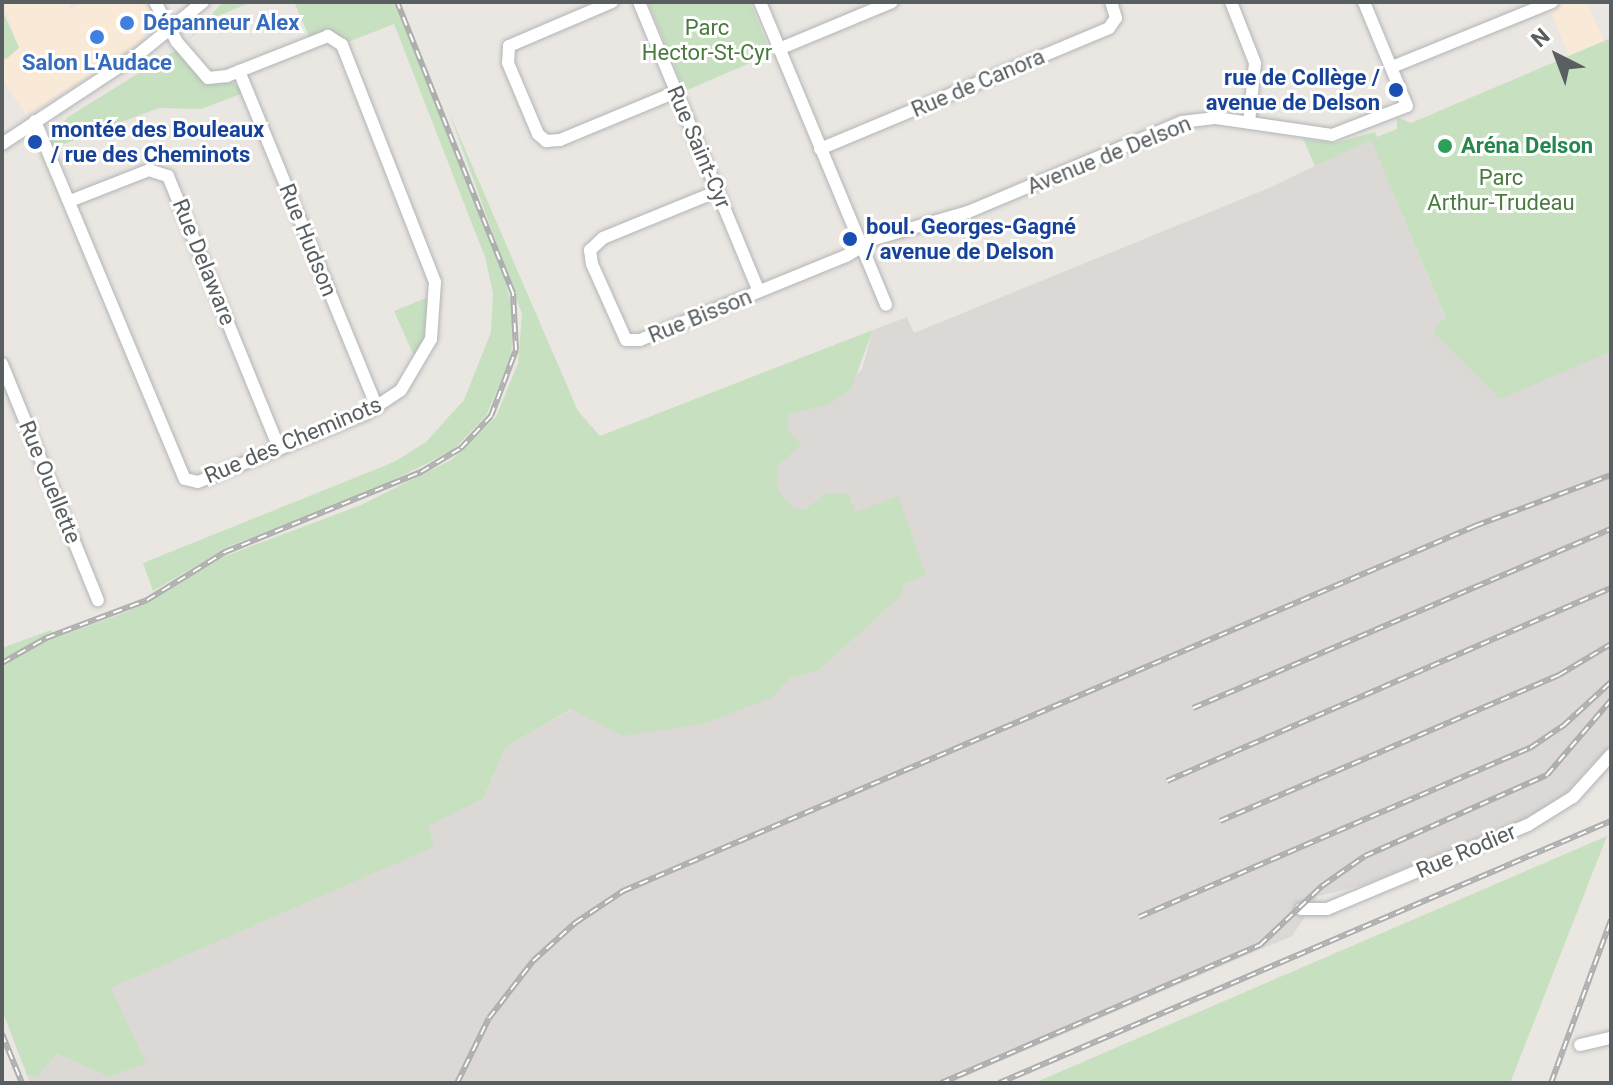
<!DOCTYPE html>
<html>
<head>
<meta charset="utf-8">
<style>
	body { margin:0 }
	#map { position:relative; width:1613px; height:1085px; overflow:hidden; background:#eae6e1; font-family:Roboto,sans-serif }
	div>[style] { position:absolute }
	.commercial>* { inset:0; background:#f9e9d7 }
	.industrial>* { inset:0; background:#dcd8d5 }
	.green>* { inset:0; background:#c7e0c0 }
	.roads { filter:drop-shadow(0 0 2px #b1b4b7) drop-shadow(0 0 2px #b1b4b7) }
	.minor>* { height:12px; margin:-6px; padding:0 6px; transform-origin:6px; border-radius:6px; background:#fff }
	.rail>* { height:6px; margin-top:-3px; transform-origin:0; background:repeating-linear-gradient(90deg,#fff 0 9px,#adaeae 0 18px); box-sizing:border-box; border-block:2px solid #adaeae }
	.dots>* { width:22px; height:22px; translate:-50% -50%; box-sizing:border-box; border:4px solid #fff; border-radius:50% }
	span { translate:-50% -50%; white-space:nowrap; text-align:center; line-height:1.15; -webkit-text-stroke:6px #fff; paint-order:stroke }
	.shop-label { font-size:22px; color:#366cbe; font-weight:700 }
	.left { translate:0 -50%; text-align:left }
	.park-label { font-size:22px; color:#497b3d }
	.transit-label { font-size:22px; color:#164399; font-weight:700 }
	.right { translate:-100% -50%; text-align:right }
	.street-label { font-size:22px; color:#595e60 }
	.leisure-label { font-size:22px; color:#27864d; font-weight:700 }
	.frame { position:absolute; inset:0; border:4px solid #595e60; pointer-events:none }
	.north { position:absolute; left:1517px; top:16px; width:80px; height:80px; -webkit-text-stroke:6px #fff; paint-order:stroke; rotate:318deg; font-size:22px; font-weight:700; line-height:32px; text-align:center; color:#595e60 }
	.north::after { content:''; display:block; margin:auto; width:28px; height:36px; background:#595e60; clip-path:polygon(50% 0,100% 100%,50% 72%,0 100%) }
</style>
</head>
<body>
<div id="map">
	<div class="commercial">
		<div style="clip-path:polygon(2px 2px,68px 2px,71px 8px,85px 2px,150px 2px,157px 24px,133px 46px,26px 115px,2px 79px,2px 53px,5px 59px,19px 47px)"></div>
		<div style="clip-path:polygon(1567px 2px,1587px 2px,1604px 41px,1569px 57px,1550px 9px)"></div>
	</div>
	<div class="industrial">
		<div style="clip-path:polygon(1371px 139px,1445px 318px,1434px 332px,1500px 398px,1611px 352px,1611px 745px,1564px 796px,1537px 814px,1364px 885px,1319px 896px,1292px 936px,950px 1083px,30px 1083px,27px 1075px,37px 1077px,57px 1054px,109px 1077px,145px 1063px,111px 988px,433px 847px,427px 826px,483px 799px,506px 747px,572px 709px,622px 736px,770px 698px,790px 678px,818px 671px,900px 597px,905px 583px,856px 512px,826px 493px,803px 510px,793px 509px,778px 490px,778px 464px,788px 415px,828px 405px,862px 369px,873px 330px,907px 317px,914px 333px,1269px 188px)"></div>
	</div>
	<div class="green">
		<div style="clip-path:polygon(223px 2px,252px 2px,213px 18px,188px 40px)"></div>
		<div style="clip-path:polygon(294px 2px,395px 2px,504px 275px,514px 316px,511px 357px,486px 416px,452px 451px,371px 491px,230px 546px,153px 591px,143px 563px,394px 462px,426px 442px,464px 400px,491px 332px,493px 293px,485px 257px,394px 24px,348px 42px,333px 31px,309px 36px)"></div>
		<div style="clip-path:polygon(648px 2px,750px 2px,771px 54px,685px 91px)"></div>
		<div style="clip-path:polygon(2px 10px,19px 48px,5px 60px,2px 53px)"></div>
		<div style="clip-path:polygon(1611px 38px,1611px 352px,1500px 399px,1433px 332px,1445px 317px,1371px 140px,1315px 166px,1303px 139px,1334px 143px,1375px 132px,1377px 137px,1397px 129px,1397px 117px,1411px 123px)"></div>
		<div style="clip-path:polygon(176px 50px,204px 83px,234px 83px,243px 93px,201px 109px,159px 108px,54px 148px,50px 137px,68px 117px)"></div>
		<div style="clip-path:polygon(449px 112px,578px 411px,600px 436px,873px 330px,851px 389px,828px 405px,788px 415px,787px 430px,802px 445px,778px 464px,778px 490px,793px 508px,803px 510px,826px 493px,848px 493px,856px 512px,898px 496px,926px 575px,905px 583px,900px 597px,818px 671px,790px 678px,771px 698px,702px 724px,622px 736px,571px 709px,506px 747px,483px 799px,428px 826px,434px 847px,111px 988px,146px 1063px,109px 1077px,57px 1054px,37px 1077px,27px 1075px,2px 1010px,2px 648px,51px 630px,55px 638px,129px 611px,215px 560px,361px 505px,451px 460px,496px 417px,518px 363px,522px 314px)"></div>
		<div style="clip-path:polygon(431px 296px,426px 337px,416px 360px,394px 311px)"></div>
		<div style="clip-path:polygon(1607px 836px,1510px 1083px,1034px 1083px)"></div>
	</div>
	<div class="roads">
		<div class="minor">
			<div style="left:612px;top:2px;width:112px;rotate:156.9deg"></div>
			<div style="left:509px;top:46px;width:17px;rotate:93deg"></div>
			<div style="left:508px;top:63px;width:77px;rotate:67.1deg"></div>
			<div style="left:538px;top:134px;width:11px;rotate:41deg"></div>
			<div style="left:546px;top:141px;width:14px;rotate:-4deg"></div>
			<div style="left:560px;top:140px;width:126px;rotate:-22.5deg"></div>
			<div style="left:639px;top:2px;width:313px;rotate:67.5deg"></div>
			<div style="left:760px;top:2px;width:328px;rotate:67.4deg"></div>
			<div style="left:1231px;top:2px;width:66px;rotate:68.5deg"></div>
			<div style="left:1255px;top:63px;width:60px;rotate:95.7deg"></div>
			<div style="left:779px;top:49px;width:122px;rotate:-22.6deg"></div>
			<div style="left:1392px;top:67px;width:173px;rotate:-22.1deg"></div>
			<div style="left:239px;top:71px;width:364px;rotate:67.7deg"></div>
			<div style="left:35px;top:121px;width:388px;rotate:67.3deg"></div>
			<div style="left:185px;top:479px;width:13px;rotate:13deg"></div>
			<div style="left:198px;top:482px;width:180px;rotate:-22.2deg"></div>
			<div style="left:365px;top:414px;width:43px;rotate:-33.7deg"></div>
			<div style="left:401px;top:390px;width:59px;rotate:-59.5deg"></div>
			<div style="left:431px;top:339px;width:57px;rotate:-86deg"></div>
			<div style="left:435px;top:282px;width:255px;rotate:-111.4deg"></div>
			<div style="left:342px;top:45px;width:17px;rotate:-147deg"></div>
			<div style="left:328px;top:36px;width:109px;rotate:158.4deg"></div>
			<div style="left:227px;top:76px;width:19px;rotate:174deg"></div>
			<div style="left:208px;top:78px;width:48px;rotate:-130.7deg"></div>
			<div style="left:177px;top:42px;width:46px;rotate:-118.8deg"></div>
			<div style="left:2px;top:144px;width:165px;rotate:-33.4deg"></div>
			<div style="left:140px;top:53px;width:81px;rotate:-39deg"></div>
			<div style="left:820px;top:149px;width:313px;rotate:-22.7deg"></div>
			<div style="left:1109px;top:28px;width:12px;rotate:-55deg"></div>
			<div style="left:1116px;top:18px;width:17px;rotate:-107deg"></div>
			<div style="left:718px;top:191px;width:124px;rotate:157.8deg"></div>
			<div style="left:603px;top:238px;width:18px;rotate:137deg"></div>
			<div style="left:590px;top:250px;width:14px;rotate:82deg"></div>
			<div style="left:592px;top:264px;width:83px;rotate:65.9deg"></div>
			<div style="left:626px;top:340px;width:14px"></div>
			<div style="left:640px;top:340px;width:222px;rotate:-22.2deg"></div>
			<div style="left:846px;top:256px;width:33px;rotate:-31deg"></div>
			<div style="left:874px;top:239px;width:98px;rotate:-16deg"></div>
			<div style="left:968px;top:212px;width:232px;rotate:-22.8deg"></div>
			<div style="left:1182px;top:122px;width:34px;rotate:-7deg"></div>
			<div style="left:1216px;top:118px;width:117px;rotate:8.3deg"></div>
			<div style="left:1332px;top:135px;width:80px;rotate:-21.1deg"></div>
			<div style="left:1407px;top:106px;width:113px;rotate:-112.5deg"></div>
			<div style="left:70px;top:201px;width:85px;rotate:-21.4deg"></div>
			<div style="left:149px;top:170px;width:20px;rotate:18deg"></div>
			<div style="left:168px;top:176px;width:294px;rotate:67.8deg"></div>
			<div style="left:2px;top:364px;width:255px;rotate:67.9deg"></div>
			<div style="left:1301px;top:909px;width:26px"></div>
			<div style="left:1327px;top:909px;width:218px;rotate:-22.7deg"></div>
			<div style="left:1528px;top:825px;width:53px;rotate:-31.9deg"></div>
			<div style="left:1573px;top:797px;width:57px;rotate:-47.9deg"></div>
			<div style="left:1580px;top:1045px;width:32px;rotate:-13deg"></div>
		</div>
	</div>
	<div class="rail">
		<div style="left:2px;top:663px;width:51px;rotate:-29.6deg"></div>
		<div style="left:46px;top:638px;width:108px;rotate:-20.6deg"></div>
		<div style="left:147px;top:600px;width:92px;rotate:-31.6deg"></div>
		<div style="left:225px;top:552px;width:212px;rotate:-22.2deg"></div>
		<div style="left:421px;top:472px;width:47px;rotate:-31deg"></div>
		<div style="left:461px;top:448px;width:44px;rotate:-46.8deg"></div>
		<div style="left:491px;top:416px;width:71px;rotate:-69.3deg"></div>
		<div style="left:516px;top:350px;width:57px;rotate:-93deg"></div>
		<div style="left:513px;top:293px;width:313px;rotate:-111.7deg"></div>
		<div style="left:1193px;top:708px;width:455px;rotate:-23.2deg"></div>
		<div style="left:1167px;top:781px;width:484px;rotate:-23.5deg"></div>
		<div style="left:1220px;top:821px;width:369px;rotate:-23.3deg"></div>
		<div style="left:1559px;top:675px;width:61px;rotate:-30.8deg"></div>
		<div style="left:1139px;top:917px;width:426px;rotate:-23.4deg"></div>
		<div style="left:1530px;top:748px;width:40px;rotate:-34deg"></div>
		<div style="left:1563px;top:726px;width:65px;rotate:-42.5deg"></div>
		<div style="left:2px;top:1034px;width:53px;rotate:67.8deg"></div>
		<div style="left:457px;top:1083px;width:72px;rotate:-63.8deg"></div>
		<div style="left:489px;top:1018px;width:72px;rotate:-52.3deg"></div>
		<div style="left:533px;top:961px;width:57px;rotate:-42.1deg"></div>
		<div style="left:575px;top:923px;width:58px;rotate:-33.7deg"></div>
		<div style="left:623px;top:891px;width:927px;rotate:-23.19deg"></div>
		<div style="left:1475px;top:526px;width:145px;rotate:-20.6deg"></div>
		<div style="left:941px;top:1083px;width:348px;rotate:-23.4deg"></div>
		<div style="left:1260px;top:945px;width:86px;rotate:-43.6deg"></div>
		<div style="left:1322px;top:886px;width:52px;rotate:-34.9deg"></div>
		<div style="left:1365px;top:856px;width:199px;rotate:-24deg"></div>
		<div style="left:1547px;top:775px;width:99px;rotate:-49.5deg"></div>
		<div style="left:999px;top:1083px;width:666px;rotate:-23.18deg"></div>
		<div style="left:1551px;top:1083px;width:174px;rotate:-69.8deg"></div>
	</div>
	<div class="dots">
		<div style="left:127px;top:23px;background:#3f7fe0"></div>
		<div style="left:97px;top:37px;background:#3f7fe0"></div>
		<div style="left:1396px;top:90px;background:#1a4fb4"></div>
		<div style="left:35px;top:142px;background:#1a4fb4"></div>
		<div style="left:1445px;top:146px;background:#2e9e5b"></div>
		<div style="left:850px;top:239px;background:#1a4fb4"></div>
	</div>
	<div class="shop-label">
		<span class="left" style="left:143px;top:23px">Dépanneur Alex</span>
		<span style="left:97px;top:63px">Salon L'Audace</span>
	</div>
	<div class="park-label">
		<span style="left:707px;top:40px">Parc<br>Hector-St-Cyr</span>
		<span style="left:1501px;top:190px">Parc<br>Arthur-Trudeau</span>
	</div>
	<div class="transit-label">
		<span class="right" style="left:1380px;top:90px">rue de Collège /<br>avenue de Delson</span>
		<span class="left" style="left:51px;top:142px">montée des Bouleaux<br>/ rue des Cheminots</span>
		<span class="left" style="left:866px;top:239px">boul. Georges-Gagné<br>/ avenue de Delson</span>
	</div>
	<div class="street-label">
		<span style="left:978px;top:83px;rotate:-23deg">Rue de Canora</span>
		<span style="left:699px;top:147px;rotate:67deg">Rue Saint-Cyr</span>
		<span style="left:1109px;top:155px;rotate:-22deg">Avenue de Delson</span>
		<span style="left:308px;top:240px;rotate:68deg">Rue Hudson</span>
		<span style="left:204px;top:262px;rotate:68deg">Rue Delaware</span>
		<span style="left:700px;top:316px;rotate:-22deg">Rue Bisson</span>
		<span style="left:293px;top:440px;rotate:-23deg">Rue des Cheminots</span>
		<span style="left:50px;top:482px;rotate:68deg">Rue Ouellette</span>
		<span style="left:1466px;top:851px;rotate:-23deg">Rue Rodier</span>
	</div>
	<div class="leisure-label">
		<span class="left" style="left:1461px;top:146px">Aréna Delson</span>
	</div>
	<div class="frame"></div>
	<div class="north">N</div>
</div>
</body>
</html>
